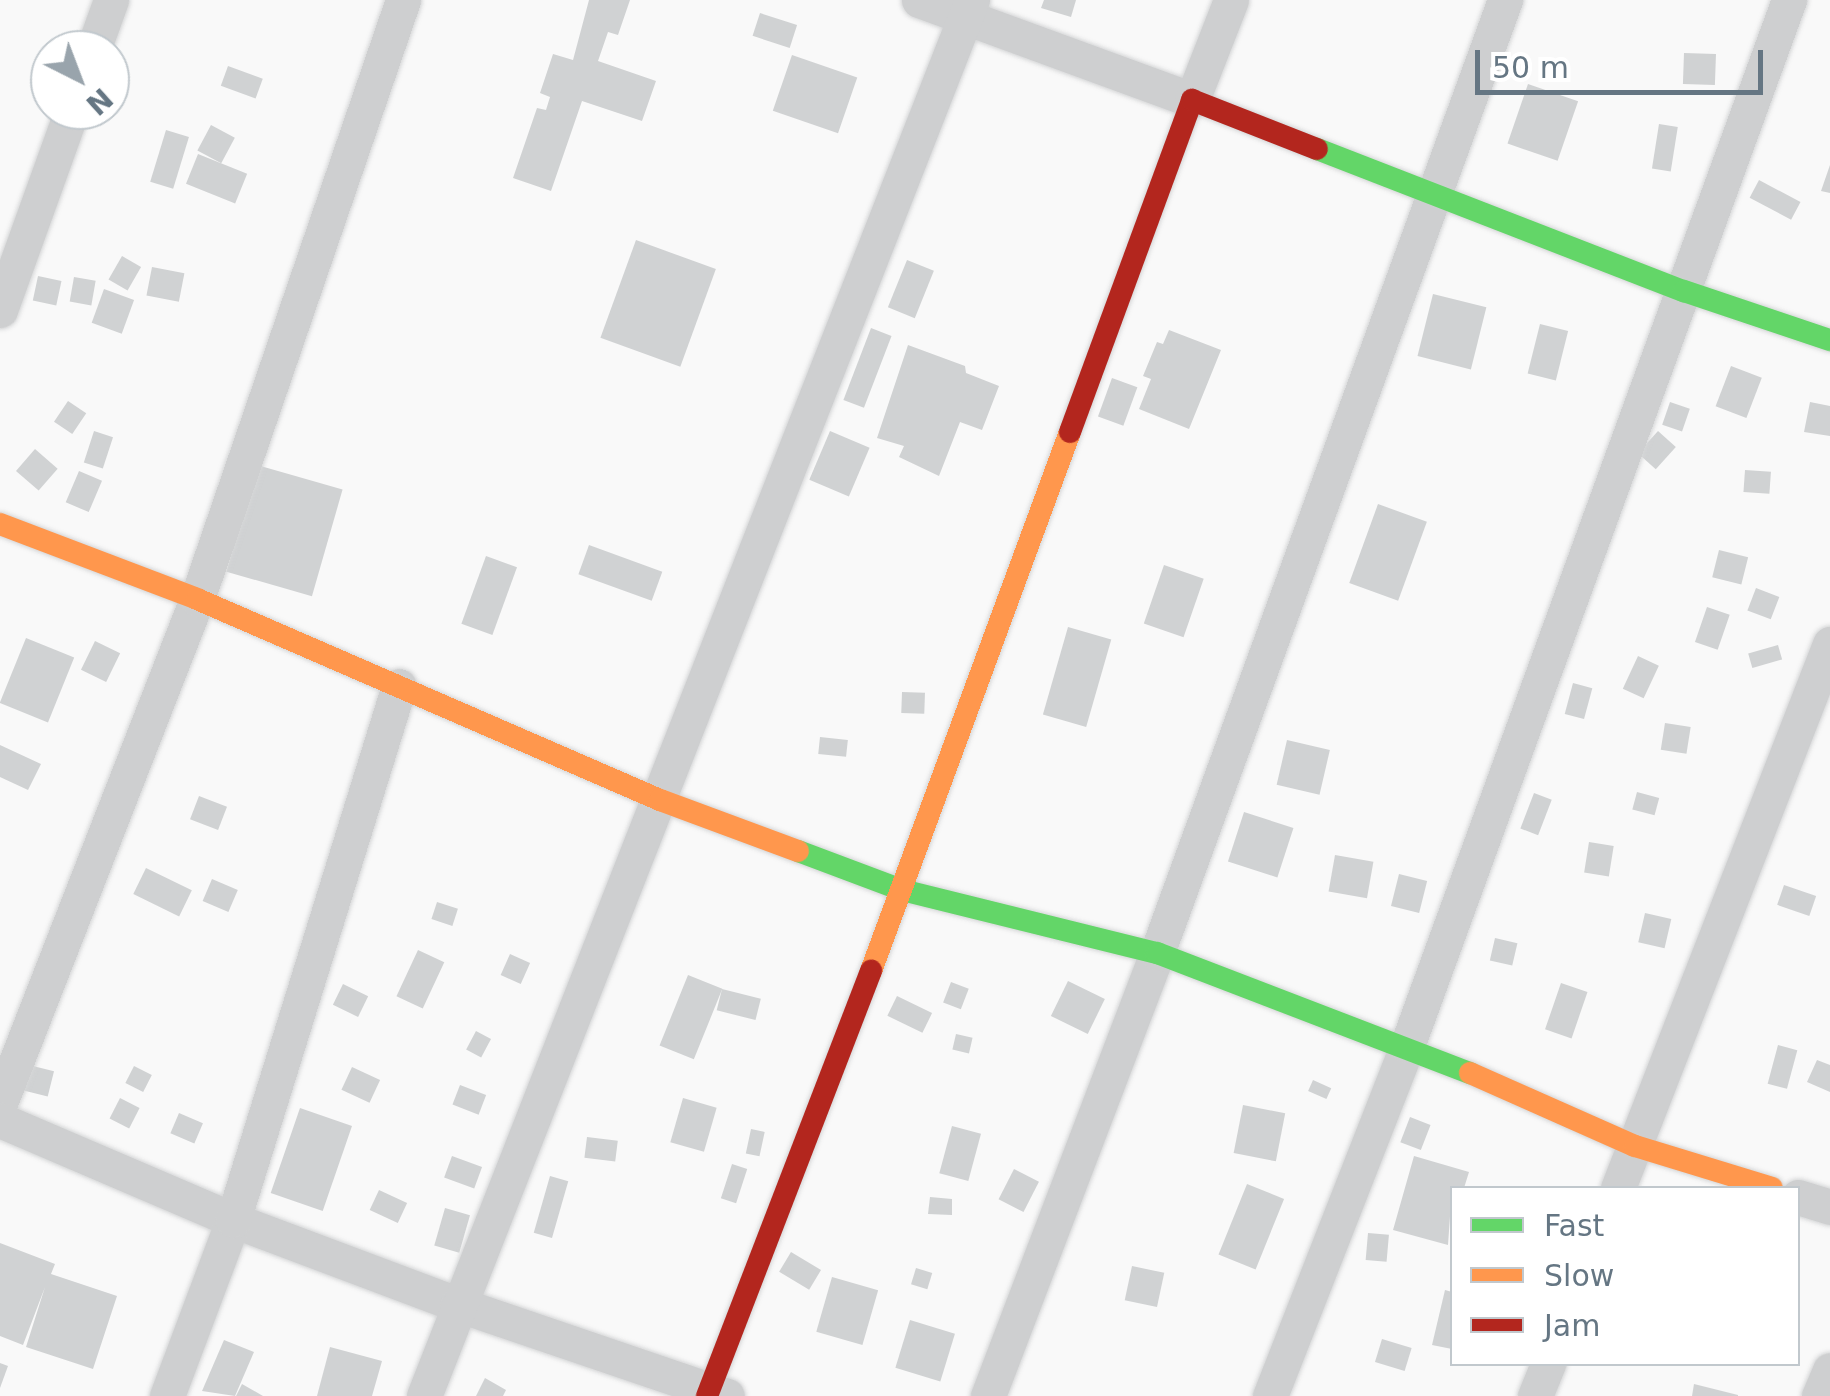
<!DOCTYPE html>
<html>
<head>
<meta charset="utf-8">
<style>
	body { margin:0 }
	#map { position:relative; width:1830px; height:1396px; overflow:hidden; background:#f9f9f9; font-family:"DejaVu Sans",sans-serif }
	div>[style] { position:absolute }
	.building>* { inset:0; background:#d0d2d3; transform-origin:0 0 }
	.roads { filter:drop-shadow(0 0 2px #d5d6d7) drop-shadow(0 0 2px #d5d6d7) }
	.street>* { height:35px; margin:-17.5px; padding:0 17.5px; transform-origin:17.5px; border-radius:17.5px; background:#cecfd0 }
	.fast>* { height:22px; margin:-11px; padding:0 11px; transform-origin:11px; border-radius:11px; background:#63d668 }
	.slow>* { height:22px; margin:-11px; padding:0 11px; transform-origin:11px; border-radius:11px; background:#ff974d }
	.jam>* { height:22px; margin:-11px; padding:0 11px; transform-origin:11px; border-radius:11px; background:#b3261e }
	span { translate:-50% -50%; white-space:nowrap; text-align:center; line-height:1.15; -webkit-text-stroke:10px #fff; paint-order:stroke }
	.legend { position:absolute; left:1450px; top:1186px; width:350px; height:180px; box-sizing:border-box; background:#fff; border:2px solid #c1c8cd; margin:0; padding:12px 18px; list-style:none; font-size:30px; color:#657683 }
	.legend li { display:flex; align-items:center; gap:20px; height:50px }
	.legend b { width:50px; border:2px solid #c1c8cd }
	.north { position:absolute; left:30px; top:30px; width:100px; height:100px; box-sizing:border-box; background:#fff; border:2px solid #c1c8cd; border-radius:50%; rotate:138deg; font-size:28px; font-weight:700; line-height:40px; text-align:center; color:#657683 }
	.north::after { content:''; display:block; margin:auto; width:35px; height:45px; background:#99a4ac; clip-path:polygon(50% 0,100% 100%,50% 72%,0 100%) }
	.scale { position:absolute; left:1475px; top:50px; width:288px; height:45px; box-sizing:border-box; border:5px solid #657683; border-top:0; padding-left:12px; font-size:30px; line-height:35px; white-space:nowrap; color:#657683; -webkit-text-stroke:8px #fff; paint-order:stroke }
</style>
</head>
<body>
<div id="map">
	<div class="building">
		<div style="clip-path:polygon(589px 0,630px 0,618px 35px,608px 32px,598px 61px,656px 81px,642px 121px,582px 101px,551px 191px,513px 178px,537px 108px,546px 110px,550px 97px,540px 93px,553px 54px,573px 60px)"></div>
		<div style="clip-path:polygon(1044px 0,1076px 0,1071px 17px,1041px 8px)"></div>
		<div style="left:760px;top:13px;width:39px;height:24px;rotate:18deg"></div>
		<div style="left:1684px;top:53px;width:32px;height:31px;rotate:2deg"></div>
		<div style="left:792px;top:55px;width:69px;height:59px;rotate:19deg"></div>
		<div style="left:228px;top:66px;width:37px;height:21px;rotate:20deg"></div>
		<div style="left:1528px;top:84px;width:53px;height:63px;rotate:19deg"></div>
		<div style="left:1659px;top:124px;width:19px;height:45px;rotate:9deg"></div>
		<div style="left:211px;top:125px;width:27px;height:29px;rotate:28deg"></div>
		<div style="left:166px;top:130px;width:24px;height:54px;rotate:17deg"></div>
		<div style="left:198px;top:154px;width:53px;height:32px;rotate:22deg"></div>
		<div style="clip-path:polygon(1830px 165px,1830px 193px,1821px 191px)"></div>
		<div style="left:1759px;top:180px;width:47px;height:20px;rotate:28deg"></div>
		<div style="left:636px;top:240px;width:85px;height:104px;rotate:20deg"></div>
		<div style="left:122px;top:256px;width:22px;height:27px;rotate:30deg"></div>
		<div style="left:907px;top:260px;width:29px;height:51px;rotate:22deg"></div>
		<div style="left:152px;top:267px;width:33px;height:29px;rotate:11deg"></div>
		<div style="left:38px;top:276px;width:24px;height:25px;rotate:12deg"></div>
		<div style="left:74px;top:277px;width:22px;height:25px;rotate:10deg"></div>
		<div style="left:104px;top:289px;width:32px;height:36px;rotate:20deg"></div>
		<div style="left:1433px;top:294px;width:55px;height:64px;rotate:14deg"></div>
		<div style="left:1540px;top:324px;width:29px;height:51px;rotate:14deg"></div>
		<div style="left:871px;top:328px;width:22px;height:77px;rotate:21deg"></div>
		<div style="clip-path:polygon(1169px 330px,1221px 350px,1189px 429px,1139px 409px,1151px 379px,1143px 376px,1157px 342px,1163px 344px)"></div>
		<div style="clip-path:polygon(908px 345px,965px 366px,966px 373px,999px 386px,982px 430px,960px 422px,939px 476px,899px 457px,904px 446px,877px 438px)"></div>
		<div style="left:1731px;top:366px;width:33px;height:43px;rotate:21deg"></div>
		<div style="left:1112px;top:378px;width:27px;height:41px;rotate:20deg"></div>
		<div style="left:68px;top:401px;width:22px;height:25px;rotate:34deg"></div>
		<div style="left:1670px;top:402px;width:21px;height:24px;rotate:19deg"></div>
		<div style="clip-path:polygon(1810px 402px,1830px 406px,1830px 436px,1804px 432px)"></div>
		<div style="left:94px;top:431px;width:20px;height:33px;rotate:18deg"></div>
		<div style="left:830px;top:431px;width:43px;height:53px;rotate:23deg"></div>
		<div style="left:1658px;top:431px;width:24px;height:30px;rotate:42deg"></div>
		<div style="left:35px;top:449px;width:30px;height:29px;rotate:41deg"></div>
		<div style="left:257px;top:465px;width:89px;height:111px;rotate:16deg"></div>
		<div style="left:1745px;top:470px;width:26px;height:22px;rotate:4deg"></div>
		<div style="left:79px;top:471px;width:25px;height:34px;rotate:23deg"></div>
		<div style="left:1378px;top:504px;width:52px;height:84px;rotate:20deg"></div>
		<div style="left:589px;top:545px;width:78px;height:31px;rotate:20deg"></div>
		<div style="left:1719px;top:550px;width:30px;height:28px;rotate:14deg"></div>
		<div style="left:486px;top:556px;width:33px;height:72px;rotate:20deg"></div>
		<div style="left:1164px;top:565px;width:42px;height:62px;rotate:19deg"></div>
		<div style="left:1756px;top:588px;width:25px;height:24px;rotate:21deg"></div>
		<div style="left:1707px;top:607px;width:24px;height:37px;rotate:19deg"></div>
		<div style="left:1068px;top:627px;width:45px;height:91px;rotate:16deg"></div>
		<div style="left:26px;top:638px;width:52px;height:70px;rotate:22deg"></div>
		<div style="left:95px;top:641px;width:28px;height:32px;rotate:26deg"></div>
		<div style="left:1778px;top:645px;width:15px;height:31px;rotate:74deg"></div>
		<div style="left:1638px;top:656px;width:23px;height:36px;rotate:25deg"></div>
		<div style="left:1573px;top:683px;width:20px;height:32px;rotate:15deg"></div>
		<div style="left:902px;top:692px;width:23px;height:21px;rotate:2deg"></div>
		<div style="left:1665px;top:723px;width:26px;height:27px;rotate:9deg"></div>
		<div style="left:820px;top:737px;width:28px;height:17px;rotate:6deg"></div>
		<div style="left:1287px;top:740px;width:44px;height:46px;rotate:13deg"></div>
		<div style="clip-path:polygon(0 745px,41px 764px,28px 790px,0 777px)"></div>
		<div style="left:1637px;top:792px;width:23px;height:18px;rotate:15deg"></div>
		<div style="left:1534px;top:793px;width:19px;height:38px;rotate:21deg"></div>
		<div style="left:199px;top:796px;width:30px;height:25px;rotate:21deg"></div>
		<div style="left:1244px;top:812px;width:52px;height:52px;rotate:18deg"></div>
		<div style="left:1589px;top:842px;width:25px;height:31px;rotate:9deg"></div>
		<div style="left:1335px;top:855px;width:39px;height:37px;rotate:10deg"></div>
		<div style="left:146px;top:868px;width:51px;height:29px;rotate:26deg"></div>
		<div style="left:1399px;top:874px;width:29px;height:33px;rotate:14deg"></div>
		<div style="left:212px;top:879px;width:28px;height:24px;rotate:23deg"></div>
		<div style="left:1784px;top:885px;width:34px;height:21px;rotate:19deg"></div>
		<div style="left:437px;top:902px;width:22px;height:18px;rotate:18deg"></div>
		<div style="left:1645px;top:913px;width:27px;height:30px;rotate:13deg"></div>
		<div style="left:1495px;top:938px;width:23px;height:23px;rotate:13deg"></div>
		<div style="left:418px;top:950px;width:29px;height:51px;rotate:25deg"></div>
		<div style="left:510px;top:954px;width:22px;height:23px;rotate:24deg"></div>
		<div style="left:688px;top:975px;width:37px;height:76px;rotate:22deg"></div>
		<div style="left:1068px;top:981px;width:41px;height:39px;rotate:26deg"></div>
		<div style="left:951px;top:982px;width:19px;height:22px;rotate:21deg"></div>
		<div style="left:1561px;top:983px;width:28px;height:49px;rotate:19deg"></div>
		<div style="left:343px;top:984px;width:28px;height:23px;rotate:26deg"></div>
		<div style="left:722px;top:989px;width:40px;height:22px;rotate:14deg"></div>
		<div style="left:897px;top:996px;width:39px;height:22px;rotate:26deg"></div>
		<div style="left:476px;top:1031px;width:17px;height:21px;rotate:28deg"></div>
		<div style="left:956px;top:1034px;width:17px;height:16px;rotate:13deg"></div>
		<div style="left:1778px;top:1045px;width:20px;height:40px;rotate:15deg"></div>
		<div style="clip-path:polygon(1817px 1060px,1830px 1065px,1830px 1092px,1807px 1082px)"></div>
		<div style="left:21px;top:1063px;width:34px;height:26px;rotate:14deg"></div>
		<div style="left:134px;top:1066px;width:20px;height:19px;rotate:27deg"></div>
		<div style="left:352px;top:1067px;width:31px;height:25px;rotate:25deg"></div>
		<div style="left:1313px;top:1080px;width:20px;height:12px;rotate:24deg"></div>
		<div style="left:460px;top:1085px;width:28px;height:21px;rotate:21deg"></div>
		<div style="left:120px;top:1098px;width:22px;height:23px;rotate:27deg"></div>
		<div style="left:683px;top:1098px;width:35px;height:46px;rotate:16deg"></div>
		<div style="left:1243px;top:1105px;width:43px;height:49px;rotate:11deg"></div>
		<div style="left:300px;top:1108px;width:55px;height:90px;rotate:19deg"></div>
		<div style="left:179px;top:1113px;width:26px;height:22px;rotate:23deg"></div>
		<div style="left:1410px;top:1117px;width:22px;height:27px;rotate:21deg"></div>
		<div style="left:952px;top:1126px;width:30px;height:49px;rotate:15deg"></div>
		<div style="left:751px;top:1129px;width:14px;height:25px;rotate:12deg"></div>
		<div style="left:587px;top:1137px;width:31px;height:21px;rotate:7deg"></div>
		<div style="left:452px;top:1156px;width:32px;height:23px;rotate:20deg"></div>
		<div style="clip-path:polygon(1414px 1156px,1469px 1172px,1464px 1188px,1452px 1188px,1448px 1245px,1393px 1230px)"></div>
		<div style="left:732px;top:1164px;width:16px;height:36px;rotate:18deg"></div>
		<div style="left:1014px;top:1169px;width:28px;height:34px;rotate:27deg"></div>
		<div style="left:550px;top:1176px;width:19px;height:59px;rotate:16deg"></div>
		<div style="left:1247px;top:1184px;width:40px;height:76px;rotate:22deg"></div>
		<div style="left:379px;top:1190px;width:31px;height:22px;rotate:25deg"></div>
		<div style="clip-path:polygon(930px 1197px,952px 1199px,952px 1215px,928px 1214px)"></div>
		<div style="left:445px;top:1208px;width:26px;height:39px;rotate:16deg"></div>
		<div style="left:1368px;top:1233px;width:21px;height:27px;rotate:5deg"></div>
		<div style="clip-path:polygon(0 1243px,55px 1264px,51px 1274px,117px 1296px,93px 1369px,26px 1347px,45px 1287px,23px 1345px,0 1336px)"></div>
		<div style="left:791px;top:1252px;width:35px;height:23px;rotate:31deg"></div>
		<div style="left:1132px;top:1266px;width:33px;height:35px;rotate:12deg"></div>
		<div style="left:916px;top:1268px;width:17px;height:17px;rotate:17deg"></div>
		<div style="left:832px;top:1277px;width:48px;height:57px;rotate:16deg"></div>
		<div style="clip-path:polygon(1445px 1290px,1452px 1292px,1452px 1349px,1432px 1345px)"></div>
		<div style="left:910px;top:1320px;width:47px;height:50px;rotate:17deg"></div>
		<div style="left:1382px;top:1339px;width:31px;height:24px;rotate:17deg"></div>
		<div style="clip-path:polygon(224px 1340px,254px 1352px,235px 1396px,202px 1391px)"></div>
		<div style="clip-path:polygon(330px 1347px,382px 1361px,372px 1396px,317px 1396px)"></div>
		<div style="clip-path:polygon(0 1363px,8px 1366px,0 1388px)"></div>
		<div style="clip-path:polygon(485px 1378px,506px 1390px,503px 1396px,476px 1396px)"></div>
		<div style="clip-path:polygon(242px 1384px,263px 1396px,236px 1396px)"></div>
		<div style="clip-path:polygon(1694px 1384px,1738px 1395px,1738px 1396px,1692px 1396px)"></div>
	</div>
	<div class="roads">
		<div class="street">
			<div style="left:919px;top:0;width:291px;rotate:20.1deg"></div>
			<div style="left:1192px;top:100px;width:107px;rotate:-68.7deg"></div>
			<div style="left:93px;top:50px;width:53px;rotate:-70.2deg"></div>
			<div style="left:0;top:310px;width:213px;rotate:-70.2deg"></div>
			<div style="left:0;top:1103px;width:541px;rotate:-68.65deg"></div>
			<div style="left:197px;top:599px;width:633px;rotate:-71.02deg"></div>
			<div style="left:0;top:1120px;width:254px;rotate:23.2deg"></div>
			<div style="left:233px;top:1220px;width:239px;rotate:20.6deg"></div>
			<div style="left:457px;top:1304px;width:285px;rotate:18.8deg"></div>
			<div style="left:1618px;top:1188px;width:584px;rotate:-68.71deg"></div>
			<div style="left:1798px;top:1197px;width:34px;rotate:17deg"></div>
			<div style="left:167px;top:1396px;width:188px;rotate:-69.4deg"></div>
			<div style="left:233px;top:1220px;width:559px;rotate:-72.73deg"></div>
			<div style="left:424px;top:1396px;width:1500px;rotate:-68.57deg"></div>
			<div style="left:988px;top:1396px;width:474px;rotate:-69.1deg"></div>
			<div style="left:1157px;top:953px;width:1015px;rotate:-69.94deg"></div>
			<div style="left:1270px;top:1396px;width:376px;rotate:-68.6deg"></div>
			<div style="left:1407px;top:1046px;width:1114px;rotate:-69.94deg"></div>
			<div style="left:1535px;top:1396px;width:35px;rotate:-68deg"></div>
			<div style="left:1819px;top:1396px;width:28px;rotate:-67deg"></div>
		</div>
		<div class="fast">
			<div style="left:1317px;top:149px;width:394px;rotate:21.2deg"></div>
			<div style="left:1684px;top:291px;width:154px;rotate:18.6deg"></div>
			<div style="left:798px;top:851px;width:111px;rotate:20.6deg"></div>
			<div style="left:902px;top:890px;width:263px;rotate:13.9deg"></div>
			<div style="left:1157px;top:953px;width:335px;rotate:21deg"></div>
		</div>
		<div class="slow">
			<div style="left:0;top:524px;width:211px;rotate:20.8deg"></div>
			<div style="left:197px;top:599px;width:505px;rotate:23.47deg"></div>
			<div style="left:660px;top:800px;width:147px;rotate:20.3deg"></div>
			<div style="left:871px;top:971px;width:575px;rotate:-69.74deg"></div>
			<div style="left:1470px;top:1073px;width:180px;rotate:23.9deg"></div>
			<div style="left:1635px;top:1146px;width:143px;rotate:17deg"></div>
		</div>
		<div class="jam">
			<div style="left:1070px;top:432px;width:354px;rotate:-69.8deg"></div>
			<div style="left:1192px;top:100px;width:134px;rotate:21.4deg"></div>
			<div style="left:707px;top:1396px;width:456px;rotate:-68.9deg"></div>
		</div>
	</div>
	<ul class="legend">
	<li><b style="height:12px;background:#63d668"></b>Fast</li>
	<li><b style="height:12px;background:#ff974d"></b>Slow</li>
	<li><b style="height:12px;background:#b3261e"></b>Jam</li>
	</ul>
	<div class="north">N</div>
	<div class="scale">50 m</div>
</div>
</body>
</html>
